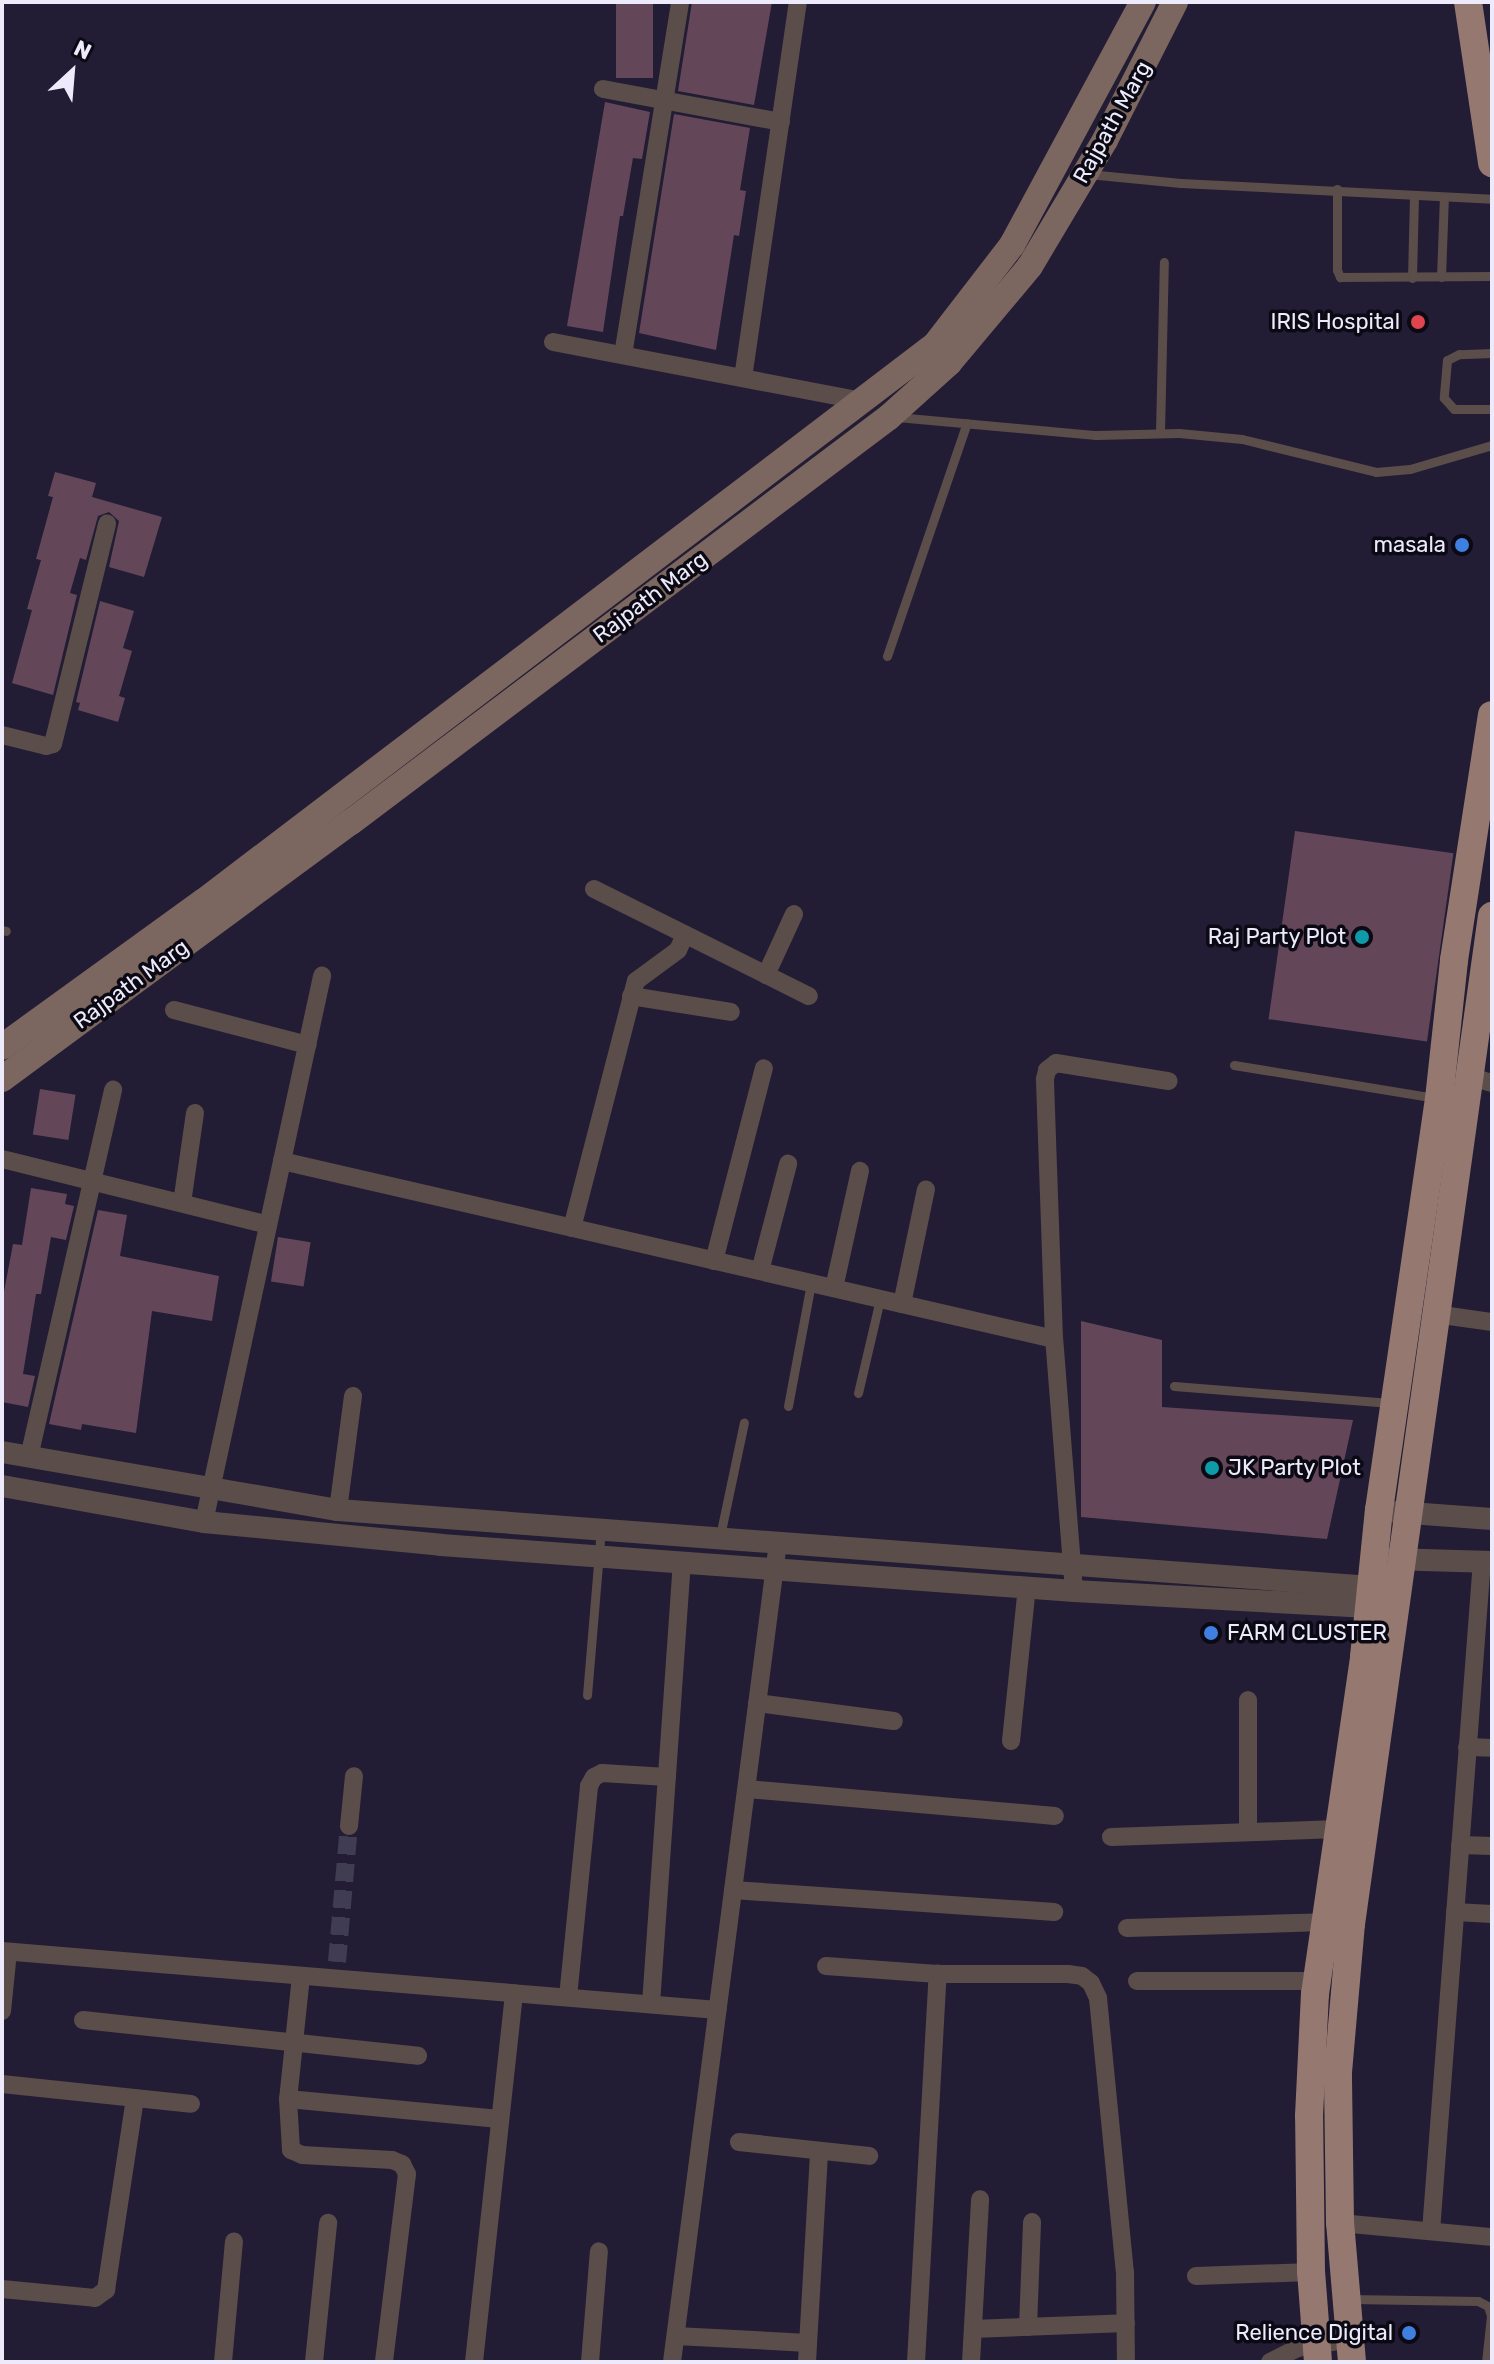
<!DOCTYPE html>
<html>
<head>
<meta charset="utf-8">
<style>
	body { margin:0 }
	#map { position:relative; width:1494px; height:2364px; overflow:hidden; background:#221d34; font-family:Rubik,sans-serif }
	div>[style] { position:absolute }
	.building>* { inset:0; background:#644659; transform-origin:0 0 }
	.minor-tunnel>* { height:18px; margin-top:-9px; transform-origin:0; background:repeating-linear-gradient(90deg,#403c52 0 18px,transparent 0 27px) }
	.service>* { height:9px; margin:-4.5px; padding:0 4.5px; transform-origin:4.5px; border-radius:4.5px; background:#5b4d49 }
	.minor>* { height:18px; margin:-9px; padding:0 9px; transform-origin:9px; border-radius:9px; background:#5b4d49 }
	.tertiary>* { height:22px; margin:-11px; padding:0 11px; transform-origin:11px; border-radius:11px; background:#5b4d49 }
	.secondary>* { height:26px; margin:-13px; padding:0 13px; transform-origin:13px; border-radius:13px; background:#7c6660 }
	.primary>* { height:28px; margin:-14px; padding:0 14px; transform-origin:14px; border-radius:14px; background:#957971 }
	.dots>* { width:22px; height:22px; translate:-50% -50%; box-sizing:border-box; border:4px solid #0b0913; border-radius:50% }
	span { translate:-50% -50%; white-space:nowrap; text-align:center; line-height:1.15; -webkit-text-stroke:7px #0b0913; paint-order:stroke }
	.street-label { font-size:22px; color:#edebfb }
	.poi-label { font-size:22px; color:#edebfb }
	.right { translate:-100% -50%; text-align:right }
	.left { translate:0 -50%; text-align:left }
	.frame { position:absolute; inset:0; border:4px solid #edebfb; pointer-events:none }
	.north { position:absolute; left:32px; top:32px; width:80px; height:80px; -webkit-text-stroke:6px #0b0913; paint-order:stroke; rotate:26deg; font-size:22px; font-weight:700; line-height:32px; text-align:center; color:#edebfb }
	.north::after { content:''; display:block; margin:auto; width:28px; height:36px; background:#edebfb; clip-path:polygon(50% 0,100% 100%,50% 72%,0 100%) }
</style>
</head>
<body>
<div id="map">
	<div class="building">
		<div style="left:616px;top:2px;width:37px;height:76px"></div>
		<div style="clip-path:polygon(692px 2px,772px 2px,754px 105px,678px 91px)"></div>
		<div style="clip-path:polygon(605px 102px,650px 112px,642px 159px,633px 158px,623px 216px,620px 216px,603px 332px,567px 326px)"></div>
		<div style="clip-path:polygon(674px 114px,750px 128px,740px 190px,746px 191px,739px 236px,734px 235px,716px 350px,639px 333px)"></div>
		<div style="clip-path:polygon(55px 472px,96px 483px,92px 497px,162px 517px,144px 577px,109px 567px,119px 521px,109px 512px,98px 516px,86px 560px,80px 558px,70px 593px,77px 595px,53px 695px,12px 683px,32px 610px,27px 609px,41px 560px,36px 559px,53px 497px,48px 496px)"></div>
		<div style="clip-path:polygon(100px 601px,134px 611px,123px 648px,132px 651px,119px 696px,125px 698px,118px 722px,78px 710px,80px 703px,76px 702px)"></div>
		<div style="left:1295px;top:831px;width:160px;height:190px;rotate:8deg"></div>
		<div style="left:40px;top:1089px;width:36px;height:46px;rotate:9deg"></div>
		<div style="clip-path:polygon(31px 1188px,67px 1194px,65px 1204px,74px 1206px,66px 1240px,51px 1237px,41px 1294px,36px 1294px,23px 1374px,35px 1376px,28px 1407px,2px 1402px,2px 1302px,13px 1244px,22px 1245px)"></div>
		<div style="clip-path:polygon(98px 1210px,127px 1215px,120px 1256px,219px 1276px,212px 1321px,152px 1311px,136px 1433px,82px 1424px,81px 1430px,49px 1424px)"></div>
		<div style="left:278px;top:1237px;width:33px;height:45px;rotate:9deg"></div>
		<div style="clip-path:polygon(1081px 1321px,1162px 1340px,1162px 1407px,1353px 1420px,1327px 1539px,1081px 1517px)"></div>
	</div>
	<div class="minor-tunnel">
		<div style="left:337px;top:1962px;width:137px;rotate:-85deg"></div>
	</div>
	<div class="service">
		<div style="left:1088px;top:174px;width:93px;rotate:5.5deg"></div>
		<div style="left:1181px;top:183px;width:311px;rotate:2.9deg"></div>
		<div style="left:1337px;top:189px;width:81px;rotate:90deg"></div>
		<div style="left:1337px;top:270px;width:8px;rotate:67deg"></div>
		<div style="left:1340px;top:277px;width:152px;rotate:-0.4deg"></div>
		<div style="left:1441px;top:277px;width:80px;rotate:-87.9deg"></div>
		<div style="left:1412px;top:278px;width:82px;rotate:-88.6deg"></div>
		<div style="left:1492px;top:353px;width:33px;rotate:178deg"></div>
		<div style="left:1459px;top:354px;width:13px;rotate:153deg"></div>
		<div style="left:1447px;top:360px;width:38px;rotate:95deg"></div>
		<div style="left:1444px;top:398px;width:15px;rotate:48deg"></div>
		<div style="left:1454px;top:409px;width:38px"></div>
		<div style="left:897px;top:417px;width:200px;rotate:5.2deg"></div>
		<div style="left:1096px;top:435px;width:83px;rotate:-1.4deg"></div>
		<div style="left:1179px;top:433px;width:63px;rotate:5.4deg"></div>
		<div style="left:1242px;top:439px;width:138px;rotate:13.8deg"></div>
		<div style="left:1376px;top:472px;width:34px;rotate:-5deg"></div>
		<div style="left:1410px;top:469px;width:85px;rotate:-16.3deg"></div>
		<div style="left:1160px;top:433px;width:171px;rotate:-88.7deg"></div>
		<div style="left:887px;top:656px;width:246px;rotate:-71.1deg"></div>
		<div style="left:2px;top:930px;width:4px;rotate:14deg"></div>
		<div style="left:1234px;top:1065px;width:205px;rotate:9.3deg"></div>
		<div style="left:1174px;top:1386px;width:217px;rotate:4.5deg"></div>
		<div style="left:858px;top:1393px;width:97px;rotate:-76.8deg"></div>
		<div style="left:788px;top:1406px;width:125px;rotate:-79.4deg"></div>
		<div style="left:720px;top:1536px;width:116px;rotate:-78.1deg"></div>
		<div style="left:587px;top:1695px;width:166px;rotate:-85.2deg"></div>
		<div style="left:1350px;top:2299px;width:128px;rotate:0.9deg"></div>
		<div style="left:1478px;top:2301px;width:11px;rotate:27deg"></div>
		<div style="left:1488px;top:2306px;width:10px;rotate:73deg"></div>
		<div style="left:1491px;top:2316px;width:46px;rotate:96.2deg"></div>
	</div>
	<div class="minor">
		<div style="left:603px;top:89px;width:181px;rotate:10.5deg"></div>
		<div style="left:553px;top:342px;width:315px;rotate:10.8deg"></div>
		<div style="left:623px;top:355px;width:358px;rotate:-80.8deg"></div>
		<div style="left:743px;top:378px;width:380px;rotate:-81.7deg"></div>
		<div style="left:2px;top:735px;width:45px;rotate:14deg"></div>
		<div style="left:46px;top:746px;width:7px;rotate:-16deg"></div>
		<div style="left:53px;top:744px;width:227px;rotate:-76.2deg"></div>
		<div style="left:594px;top:889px;width:240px;rotate:26.5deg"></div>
		<div style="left:766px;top:975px;width:67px;rotate:-65.3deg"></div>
		<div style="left:631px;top:996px;width:101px;rotate:9.1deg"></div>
		<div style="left:174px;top:1010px;width:138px;rotate:14.7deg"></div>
		<div style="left:1471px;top:1077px;width:22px;rotate:16deg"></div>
		<div style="left:2px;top:1159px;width:274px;rotate:13.9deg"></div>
		<div style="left:282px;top:1161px;width:792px;rotate:12.98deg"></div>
		<div style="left:182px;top:1203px;width:91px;rotate:-81.8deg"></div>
		<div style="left:572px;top:1228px;width:255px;rotate:-75.5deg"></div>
		<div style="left:636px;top:981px;width:52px;rotate:-36.4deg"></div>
		<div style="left:678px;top:950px;width:17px;rotate:-65deg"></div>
		<div style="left:714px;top:1261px;width:199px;rotate:-75.5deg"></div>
		<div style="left:760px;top:1271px;width:111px;rotate:-75.3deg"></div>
		<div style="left:834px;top:1288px;width:120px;rotate:-77.5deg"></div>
		<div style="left:902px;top:1304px;width:117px;rotate:-78.2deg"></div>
		<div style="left:1435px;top:1314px;width:58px;rotate:8deg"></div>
		<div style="left:29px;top:1457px;width:377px;rotate:-77.1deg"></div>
		<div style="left:338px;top:1510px;width:115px;rotate:-82.5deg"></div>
		<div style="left:204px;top:1522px;width:559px;rotate:-77.8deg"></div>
		<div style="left:1074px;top:1591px;width:253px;rotate:-94.5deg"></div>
		<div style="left:1054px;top:1339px;width:260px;rotate:-92deg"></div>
		<div style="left:1045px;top:1079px;width:9px;rotate:-77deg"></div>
		<div style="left:1047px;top:1070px;width:11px;rotate:-38deg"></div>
		<div style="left:1056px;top:1063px;width:114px;rotate:9.1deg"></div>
		<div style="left:1248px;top:1700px;width:132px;rotate:90deg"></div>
		<div style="left:757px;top:1703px;width:138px;rotate:7.5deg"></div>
		<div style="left:1011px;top:1741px;width:155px;rotate:-84.1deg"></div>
		<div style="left:1467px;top:1747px;width:25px;rotate:2deg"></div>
		<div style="left:747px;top:1789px;width:309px;rotate:5deg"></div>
		<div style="left:349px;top:1826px;width:50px;rotate:-84.3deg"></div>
		<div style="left:1111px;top:1837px;width:227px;rotate:-2deg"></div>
		<div style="left:1460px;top:1845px;width:32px;rotate:2deg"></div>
		<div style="left:733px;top:1890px;width:322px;rotate:3.9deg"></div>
		<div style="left:1455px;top:1912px;width:37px;rotate:3deg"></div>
		<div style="left:1127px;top:1928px;width:198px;rotate:-1.7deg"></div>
		<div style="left:2px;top:1951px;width:718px;rotate:4.71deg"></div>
		<div style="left:826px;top:1966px;width:112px;rotate:4.1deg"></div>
		<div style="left:938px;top:1974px;width:130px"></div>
		<div style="left:1068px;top:1974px;width:14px;rotate:8deg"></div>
		<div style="left:1082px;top:1976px;width:11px;rotate:38deg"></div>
		<div style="left:1091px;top:1983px;width:17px;rotate:65deg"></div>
		<div style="left:1098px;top:1998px;width:275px;rotate:84.4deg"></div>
		<div style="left:1125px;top:2272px;width:90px;rotate:89.4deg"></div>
		<div style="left:301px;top:1976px;width:124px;rotate:96deg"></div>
		<div style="left:288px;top:2099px;width:51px;rotate:86.6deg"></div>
		<div style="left:291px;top:2150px;width:12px;rotate:24deg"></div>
		<div style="left:302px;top:2155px;width:90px;rotate:3.2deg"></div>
		<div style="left:392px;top:2160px;width:11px;rotate:22deg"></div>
		<div style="left:402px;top:2164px;width:11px;rotate:63deg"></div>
		<div style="left:407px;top:2174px;width:189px;rotate:97deg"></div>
		<div style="left:1137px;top:1981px;width:180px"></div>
		<div style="left:568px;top:1997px;width:212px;rotate:-84.3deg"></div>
		<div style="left:589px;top:1786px;width:10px;rotate:-61deg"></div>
		<div style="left:594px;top:1777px;width:9px;rotate:-27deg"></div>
		<div style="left:602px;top:1773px;width:65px;rotate:3.5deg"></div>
		<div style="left:651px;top:2004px;width:443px;rotate:-86deg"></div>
		<div style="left:2px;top:2011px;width:59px;rotate:-84.2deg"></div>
		<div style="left:83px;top:2020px;width:337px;rotate:6.1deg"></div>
		<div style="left:2px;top:2084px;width:190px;rotate:6deg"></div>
		<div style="left:288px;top:2099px;width:212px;rotate:5.4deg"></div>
		<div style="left:739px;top:2142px;width:131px;rotate:6.1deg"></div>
		<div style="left:1340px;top:2223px;width:153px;rotate:5.3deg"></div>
		<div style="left:1431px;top:2231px;width:672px;rotate:-85.65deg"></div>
		<div style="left:1196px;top:2276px;width:115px;rotate:-2deg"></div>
		<div style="left:2px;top:2289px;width:93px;rotate:5.5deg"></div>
		<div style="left:95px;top:2298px;width:14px;rotate:-36deg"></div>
		<div style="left:106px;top:2290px;width:194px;rotate:-81.4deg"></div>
		<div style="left:1028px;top:2327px;width:105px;rotate:-87.8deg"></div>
		<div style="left:973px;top:2329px;width:153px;rotate:-2.2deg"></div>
		<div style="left:676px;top:2336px;width:132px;rotate:3deg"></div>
		<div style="left:223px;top:2362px;width:121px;rotate:-84.8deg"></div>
		<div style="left:314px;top:2362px;width:140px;rotate:-84.2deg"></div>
		<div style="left:474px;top:2362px;width:371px;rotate:-83.8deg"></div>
		<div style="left:590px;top:2362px;width:111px;rotate:-85.4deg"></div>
		<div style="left:672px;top:2362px;width:826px;rotate:-82.63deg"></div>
		<div style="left:807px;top:2362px;width:211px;rotate:-86.7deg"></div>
		<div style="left:916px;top:2362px;width:389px;rotate:-86.8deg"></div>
		<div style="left:971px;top:2362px;width:163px;rotate:-86.8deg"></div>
		<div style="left:1270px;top:2362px;width:31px;rotate:-27deg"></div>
		<div style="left:1298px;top:2348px;width:53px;rotate:-9.8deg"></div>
	</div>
	<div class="tertiary">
		<div style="left:2px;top:1452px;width:341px;rotate:9.8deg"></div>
		<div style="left:338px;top:1510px;width:1036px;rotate:4.26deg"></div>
		<div style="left:2px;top:1486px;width:205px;rotate:10.1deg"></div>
		<div style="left:204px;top:1522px;width:238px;rotate:5.5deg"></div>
		<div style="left:441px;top:1545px;width:635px;rotate:4.16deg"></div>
		<div style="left:1074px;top:1591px;width:295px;rotate:3.1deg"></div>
		<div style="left:1396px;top:1512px;width:96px;rotate:4.2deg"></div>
		<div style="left:1389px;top:1559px;width:103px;rotate:1.7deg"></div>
	</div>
	<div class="secondary">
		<div style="left:2px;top:1047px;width:249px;rotate:-35.9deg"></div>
		<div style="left:204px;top:901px;width:918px;rotate:-37.26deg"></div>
		<div style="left:935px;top:345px;width:126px;rotate:-52.4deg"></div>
		<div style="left:1012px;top:245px;width:276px;rotate:-61.7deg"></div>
		<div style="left:2px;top:1079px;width:433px;rotate:-36.4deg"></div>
		<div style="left:351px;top:822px;width:673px;rotate:-36.97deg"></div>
		<div style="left:889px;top:417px;width:81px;rotate:-42deg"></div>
		<div style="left:949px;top:363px;width:126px;rotate:-50.1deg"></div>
		<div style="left:1030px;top:266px;width:147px;rotate:-59.2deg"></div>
		<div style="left:1105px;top:140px;width:155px;rotate:-63.1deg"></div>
	</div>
	<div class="primary">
		<div style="left:1468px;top:2px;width:163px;rotate:81.5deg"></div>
		<div style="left:1318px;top:2362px;width:90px;rotate:-94.4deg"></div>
		<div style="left:1311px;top:2272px;width:156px;rotate:-90.7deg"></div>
		<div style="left:1309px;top:2116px;width:122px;rotate:-87.2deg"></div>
		<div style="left:1315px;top:1994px;width:341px;rotate:-81.7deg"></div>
		<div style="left:1364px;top:1657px;width:148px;rotate:-84.2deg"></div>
		<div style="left:1379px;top:1510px;width:415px;rotate:-81.7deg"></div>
		<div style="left:1439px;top:1099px;width:140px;rotate:-83.8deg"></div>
		<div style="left:1454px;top:960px;width:248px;rotate:-81.2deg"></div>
		<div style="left:1352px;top:2362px;width:140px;rotate:-94.9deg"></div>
		<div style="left:1340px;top:2223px;width:151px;rotate:-90.8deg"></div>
		<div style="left:1338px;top:2072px;width:149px;rotate:-85deg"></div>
		<div style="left:1351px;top:1924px;width:1018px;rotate:-82.04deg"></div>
	</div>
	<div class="dots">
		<div style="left:1418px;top:322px;background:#e0444e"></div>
		<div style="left:1462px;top:545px;background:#3f7fe0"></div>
		<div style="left:1362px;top:937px;background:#0f9aa8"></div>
		<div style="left:1212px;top:1468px;background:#0f9aa8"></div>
		<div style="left:1211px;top:1633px;background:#3f7fe0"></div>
		<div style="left:1409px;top:2333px;background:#3f7fe0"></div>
	</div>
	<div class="street-label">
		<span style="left:1112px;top:122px;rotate:-61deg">Rajpath Marg</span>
		<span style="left:650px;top:597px;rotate:-37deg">Rajpath Marg</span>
		<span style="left:131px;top:984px;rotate:-36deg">Rajpath Marg</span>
	</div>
	<div class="poi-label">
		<span class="right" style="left:1400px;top:322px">IRIS Hospital</span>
		<span class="right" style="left:1446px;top:545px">masala</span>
		<span class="right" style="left:1346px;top:937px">Raj Party Plot</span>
		<span class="left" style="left:1228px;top:1468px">JK Party Plot</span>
		<span class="left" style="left:1227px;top:1633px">FARM CLUSTER</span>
		<span class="right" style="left:1393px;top:2333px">Relience Digital</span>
	</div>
	<div class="frame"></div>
	<div class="north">N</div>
</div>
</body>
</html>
